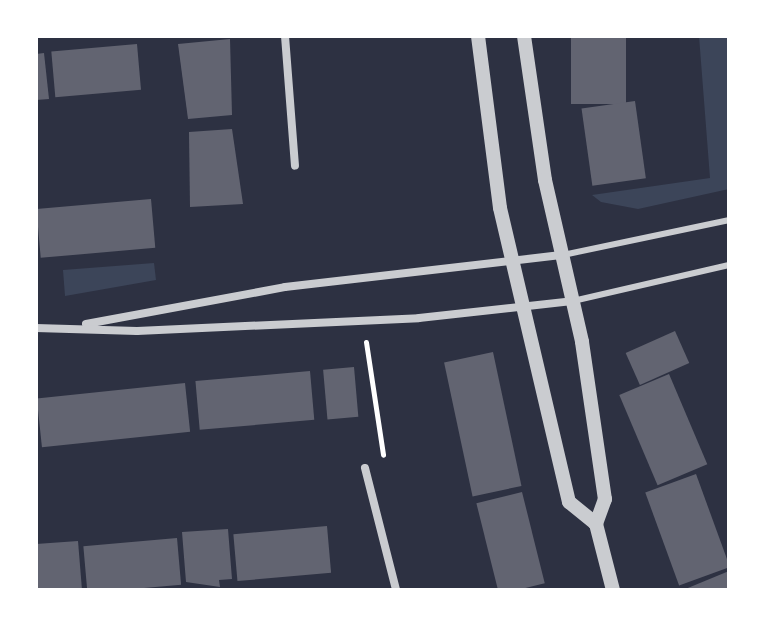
<!DOCTYPE html>
<html>
<head>
<meta charset="utf-8">
<style>
	body { margin:0 }
	#map { position:relative; width:765px; height:626px; overflow:hidden; background:#2d3142; font-family:"Golos Text",sans-serif }
	div>[style] { position:absolute }
	.green>* { inset:0; background:#3c4559 }
	.building>* { inset:0; background:#626471; transform-origin:0 0 }
	.path>* { height:5px; margin:-2.5px; padding:0 2.5px; transform-origin:2.5px; border-radius:2.5px; background:#fff }
	.service>* { height:6px; margin:-3px; padding:0 3px; transform-origin:3px; border-radius:3px; background:#caccd0 }
	.minor>* { height:8px; margin:-4px; padding:0 4px; transform-origin:4px; border-radius:4px; background:#caccd0 }
	.tertiary>* { height:14px; margin:-7px; padding:0 7px; transform-origin:7px; border-radius:7px; background:#caccd0 }
	span { translate:-50% -50%; white-space:nowrap; text-align:center; line-height:1.15; -webkit-text-stroke:8px #fff; paint-order:stroke }
	.frame { position:absolute; inset:0; border:38px solid #fff; pointer-events:none }
</style>
</head>
<body>
<div id="map">
	<div class="green">
		<div style="clip-path:polygon(699px 36px,729px 36px,729px 189px,638px 209px,601px 202px,592px 195px,710px 178px)"></div>
		<div style="clip-path:polygon(154px 263px,156px 280px,65px 296px,63px 270px)"></div>
	</div>
	<div class="building">
		<div style="left:571px;top:36px;width:55px;height:68px"></div>
		<div style="clip-path:polygon(230px 39px,232px 115px,188px 119px,178px 44px)"></div>
		<div style="left:137px;top:44px;width:46px;height:86px;rotate:85deg"></div>
		<div style="clip-path:polygon(44px 53px,49px 99px,36px 100px,36px 54px)"></div>
		<div style="left:635px;top:101px;width:78px;height:54px;rotate:82deg"></div>
		<div style="clip-path:polygon(232px 129px,243px 204px,190px 207px,189px 132px)"></div>
		<div style="left:151px;top:199px;width:49px;height:115px;rotate:85deg"></div>
		<div style="left:675px;top:331px;width:35px;height:54px;rotate:66deg"></div>
		<div style="left:493px;top:352px;width:137px;height:50px;rotate:78deg"></div>
		<div style="left:354px;top:367px;width:50px;height:31px;rotate:85deg"></div>
		<div style="left:310px;top:371px;width:49px;height:115px;rotate:85deg"></div>
		<div style="left:669px;top:374px;width:98px;height:54px;rotate:67deg"></div>
		<div style="left:185px;top:383px;width:49px;height:149px;rotate:84deg"></div>
		<div style="left:696px;top:474px;width:99px;height:54px;rotate:70deg"></div>
		<div style="left:522px;top:492px;width:94px;height:47px;rotate:76deg"></div>
		<div style="left:327px;top:526px;width:47px;height:94px;rotate:85deg"></div>
		<div style="clip-path:polygon(228px 529px,232px 579px,219px 580px,220px 587px,186px 582px,182px 532px)"></div>
		<div style="left:177px;top:538px;width:47px;height:94px;rotate:85deg"></div>
		<div style="clip-path:polygon(78px 541px,82px 590px,36px 590px,36px 544px)"></div>
		<div style="clip-path:polygon(729px 571px,729px 590px,683px 590px)"></div>
	</div>
	<div class="path">
		<div style="left:366px;top:342px;width:114px;rotate:81.4deg"></div>
	</div>
	<div class="service">
		<div style="left:563px;top:255px;width:170px;rotate:-11.9deg"></div>
		<div style="left:573px;top:301px;width:160px;rotate:-13deg"></div>
	</div>
	<div class="minor">
		<div style="left:285px;top:36px;width:130px;rotate:85.6deg"></div>
		<div style="left:86px;top:324px;width:202px;rotate:-10.5deg"></div>
		<div style="left:285px;top:287px;width:280px;rotate:-6.6deg"></div>
		<div style="left:36px;top:328px;width:101px;rotate:1.7deg"></div>
		<div style="left:137px;top:331px;width:282px;rotate:-2.6deg"></div>
		<div style="left:419px;top:318px;width:154px;rotate:-6.3deg"></div>
		<div style="left:365px;top:468px;width:126px;rotate:75.7deg"></div>
	</div>
	<div class="tertiary">
		<div style="left:478px;top:36px;width:173px;rotate:82.7deg"></div>
		<div style="left:500px;top:208px;width:302px;rotate:76.8deg"></div>
		<div style="left:569px;top:502px;width:35px;rotate:39deg"></div>
		<div style="left:524px;top:36px;width:146px;rotate:81.7deg"></div>
		<div style="left:545px;top:180px;width:166px;rotate:77.1deg"></div>
		<div style="left:582px;top:342px;width:159px;rotate:81.7deg"></div>
		<div style="left:605px;top:499px;width:27px;rotate:110deg"></div>
		<div style="left:596px;top:524px;width:68px;rotate:75.6deg"></div>
	</div>
	<div class="frame"></div>
</div>
</body>
</html>
